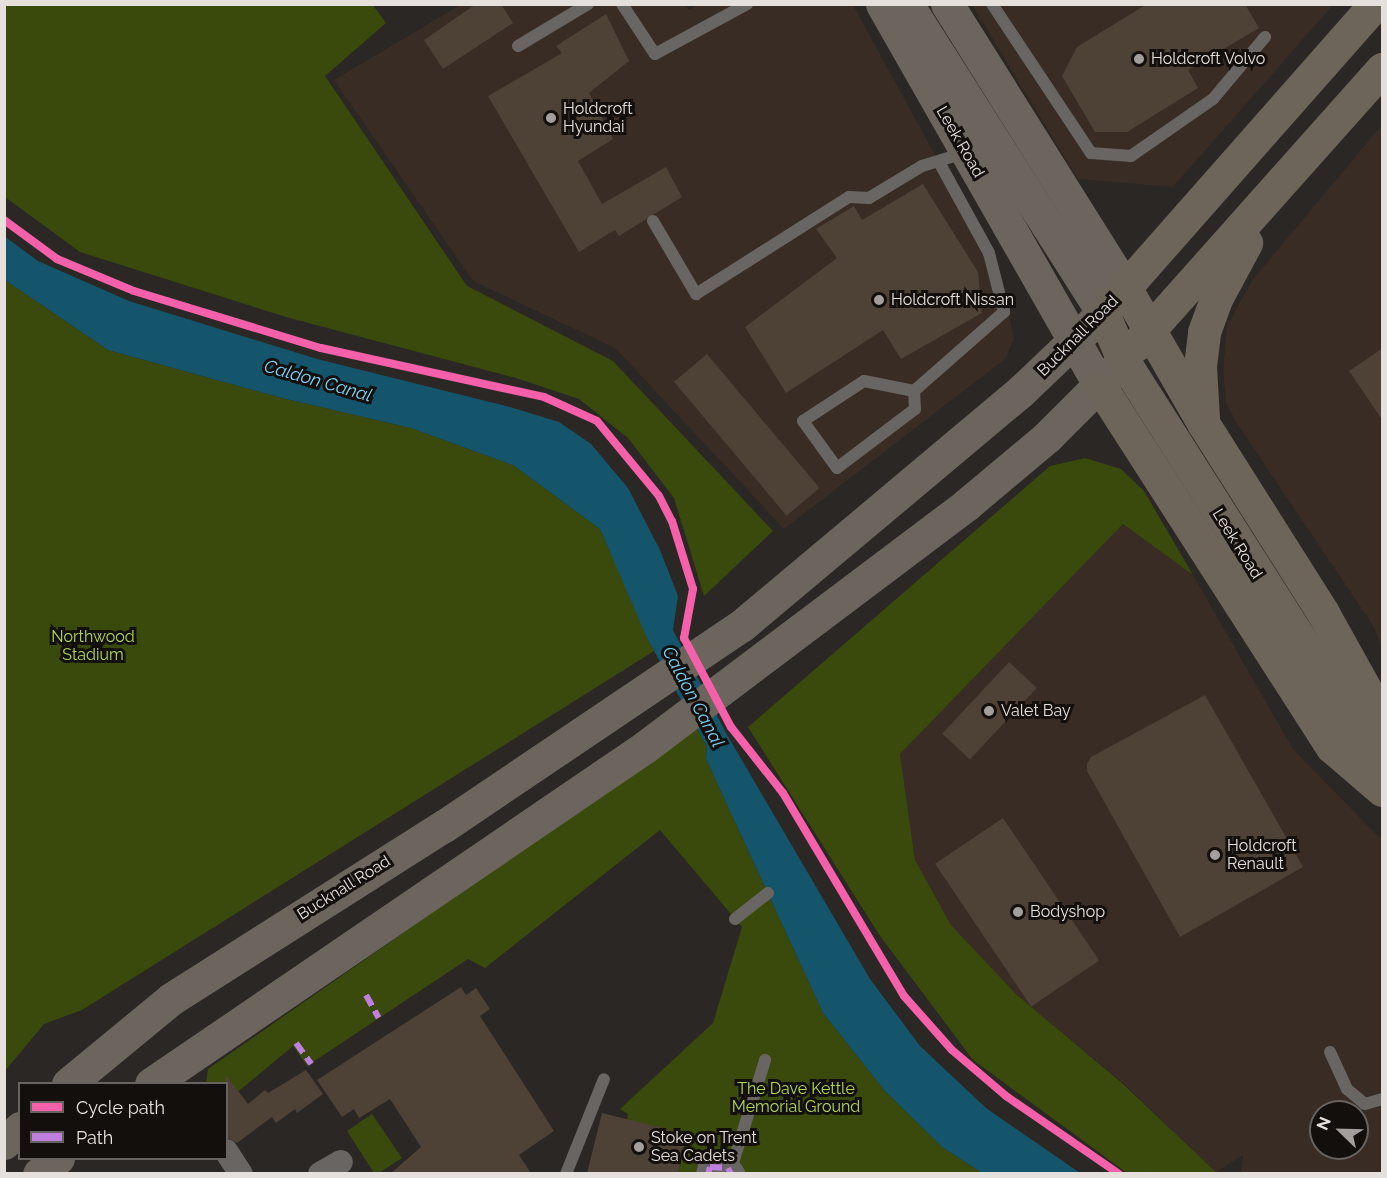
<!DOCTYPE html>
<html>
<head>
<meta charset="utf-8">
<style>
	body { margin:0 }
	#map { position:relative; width:1387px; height:1178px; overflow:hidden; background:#2a2724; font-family:Raleway,sans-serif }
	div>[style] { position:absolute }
	.built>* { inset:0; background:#382c24 }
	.green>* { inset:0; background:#3a490c }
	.water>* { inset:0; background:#14556c }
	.building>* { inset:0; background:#4e4136; transform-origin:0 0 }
	.lane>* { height:12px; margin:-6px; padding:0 6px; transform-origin:6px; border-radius:6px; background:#686563 }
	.street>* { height:24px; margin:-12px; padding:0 12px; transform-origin:12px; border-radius:12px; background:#686563 }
	.primary>* { height:33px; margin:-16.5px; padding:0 16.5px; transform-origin:16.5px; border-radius:16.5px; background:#6b655e }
	.highway>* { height:33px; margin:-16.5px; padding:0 16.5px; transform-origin:16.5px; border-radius:16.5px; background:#6d645a }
	.quiet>* { height:6px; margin-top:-3px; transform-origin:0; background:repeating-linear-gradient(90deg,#c07fdc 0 12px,transparent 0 18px) }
	.cycleway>* { height:8px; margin:-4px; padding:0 4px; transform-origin:4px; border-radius:4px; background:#f560ab }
	.dots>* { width:16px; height:16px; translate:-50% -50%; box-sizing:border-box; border:3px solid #130f0d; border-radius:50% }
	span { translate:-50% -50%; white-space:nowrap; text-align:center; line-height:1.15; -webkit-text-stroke:6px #130f0d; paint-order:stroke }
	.poi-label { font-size:16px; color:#e6e0dd }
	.left { translate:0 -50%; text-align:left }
	.street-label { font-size:16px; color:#e6e0dd }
	.park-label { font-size:16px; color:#b2d858 }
	.water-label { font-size:18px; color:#7ed2f6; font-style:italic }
	.frame { position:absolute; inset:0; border:6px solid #e6e0dd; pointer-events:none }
	.legend { position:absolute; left:18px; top:1082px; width:210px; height:78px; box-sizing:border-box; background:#130f0d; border:2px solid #676360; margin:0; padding:8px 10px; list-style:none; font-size:18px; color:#e6e0dd }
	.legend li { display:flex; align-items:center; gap:12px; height:30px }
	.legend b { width:30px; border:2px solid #676360 }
	.north { position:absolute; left:1309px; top:1100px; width:60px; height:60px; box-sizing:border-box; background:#130f0d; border:2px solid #676360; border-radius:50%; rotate:293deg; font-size:16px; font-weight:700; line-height:24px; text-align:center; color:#e6e0dd }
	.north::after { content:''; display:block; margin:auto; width:21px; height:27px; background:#a49f9c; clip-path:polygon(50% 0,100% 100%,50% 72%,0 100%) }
</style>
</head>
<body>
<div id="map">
	<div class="built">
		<div style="clip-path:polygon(685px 4px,689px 10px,699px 4px,853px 5px,1002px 277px,1014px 339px,1005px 359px,784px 529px,615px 348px,473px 281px,334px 80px,460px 5px)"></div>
		<div style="clip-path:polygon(972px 5px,1333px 5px,1173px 187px,1078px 179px)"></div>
		<div style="clip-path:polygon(1382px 125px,1382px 647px,1372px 624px,1236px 422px,1226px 402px,1223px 371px,1227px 326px,1253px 279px)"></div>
		<div style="clip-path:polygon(evenodd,1123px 524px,1193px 575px,1293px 749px,1382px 840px,1382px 1173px,1241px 1173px,1243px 1155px,1216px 1172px,1122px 1082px,1017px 995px,951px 925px,915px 860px,900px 754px,1123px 524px,1321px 1112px,1357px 1112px,1357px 1148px,1321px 1148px,1321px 1112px)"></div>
	</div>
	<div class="green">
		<div style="clip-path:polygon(4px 5px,373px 5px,386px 23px,325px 76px,467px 286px,613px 361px,773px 531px,704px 596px,674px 498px,628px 438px,579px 399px,516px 378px,286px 317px,80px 252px,5px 197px)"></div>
		<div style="clip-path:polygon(5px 280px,108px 350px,282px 398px,411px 428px,513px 465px,600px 529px,654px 651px,82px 1010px,44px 1024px,5px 1071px)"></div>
		<div style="clip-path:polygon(1085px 458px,1121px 469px,1144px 491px,1193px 575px,1123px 524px,900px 754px,915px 860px,951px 925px,1017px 995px,1122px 1083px,1216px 1172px,1212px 1173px,1127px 1173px,973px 1060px,880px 936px,748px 727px,1050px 466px)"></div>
		<div style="clip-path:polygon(697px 728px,707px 747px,706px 759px,823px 1013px,885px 1091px,942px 1147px,982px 1173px,678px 1173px,687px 1135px,627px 1120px,628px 1114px,620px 1109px,713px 1023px,742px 927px,660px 830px,485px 968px,468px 959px,307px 1066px,293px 1046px,227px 1101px,226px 1084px,206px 1084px,208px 1069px)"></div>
		<div style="clip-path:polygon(372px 1114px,402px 1158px,379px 1173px,374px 1173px,347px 1131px)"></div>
	</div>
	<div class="water">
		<div style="clip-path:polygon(4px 236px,38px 261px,129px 301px,317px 359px,510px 407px,559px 422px,591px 444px,628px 488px,660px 550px,678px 596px,673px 630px,726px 733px,870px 979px,920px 1046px,986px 1108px,1080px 1173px,982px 1173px,942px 1147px,885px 1091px,823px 1013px,706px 759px,707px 747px,647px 638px,600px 529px,513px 465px,411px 428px,282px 398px,108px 350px,5px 280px)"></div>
	</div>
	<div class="building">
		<div style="clip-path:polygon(476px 4px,501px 4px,513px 23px,443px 69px,424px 40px)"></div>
		<div style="clip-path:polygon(1147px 4px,1245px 4px,1259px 28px,1188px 70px,1198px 88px,1127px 132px,1095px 132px,1062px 76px,1077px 47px)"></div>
		<div style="clip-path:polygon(606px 14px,629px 61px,589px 93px,613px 139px,578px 161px,602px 204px,666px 167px,682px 197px,619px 236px,615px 230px,579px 252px,488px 96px,562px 53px,556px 46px)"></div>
		<div style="clip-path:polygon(923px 184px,978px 272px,982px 313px,901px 359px,883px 330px,786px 393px,745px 327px,837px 258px,816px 229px,854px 206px,862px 220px)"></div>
		<div style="clip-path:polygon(1383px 348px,1383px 421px,1349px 371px)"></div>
		<div style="left:707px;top:354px;width:175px;height:43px;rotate:50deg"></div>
		<div style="left:1009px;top:662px;width:38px;height:98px;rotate:43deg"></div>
		<div style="clip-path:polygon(1205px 695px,1303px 867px,1180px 937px,1087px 771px,1087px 764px,1091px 757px)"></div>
		<div style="left:1003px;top:818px;width:172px;height:82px;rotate:56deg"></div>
		<div style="clip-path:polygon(461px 987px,466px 995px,476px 988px,490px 1009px,480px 1016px,554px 1131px,519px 1155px,531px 1173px,391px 1173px,421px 1147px,390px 1099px,359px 1118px,354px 1109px,342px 1117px,317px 1080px)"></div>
		<div style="clip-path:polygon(306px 1070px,323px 1094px,297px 1113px,295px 1109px,276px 1123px,272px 1117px,237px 1143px,226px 1137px,226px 1075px,248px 1104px,265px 1090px,268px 1093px)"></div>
		<div style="clip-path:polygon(602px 1113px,687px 1134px,678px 1173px,587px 1173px)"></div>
	</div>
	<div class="lane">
		<div style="left:622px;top:4px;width:60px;rotate:56.6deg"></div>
		<div style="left:655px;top:54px;width:105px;rotate:-28.5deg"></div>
		<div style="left:992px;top:4px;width:179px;rotate:56.4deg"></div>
		<div style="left:1091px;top:153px;width:40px;rotate:4.3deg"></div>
		<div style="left:1131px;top:156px;width:100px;rotate:-34.8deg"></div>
		<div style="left:1213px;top:99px;width:81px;rotate:-50deg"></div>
		<div style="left:518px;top:46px;width:82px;rotate:-31deg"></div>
		<div style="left:653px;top:221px;width:85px;rotate:59.5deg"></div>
		<div style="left:696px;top:294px;width:181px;rotate:-32.4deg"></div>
		<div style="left:849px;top:197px;width:20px;rotate:3deg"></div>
		<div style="left:869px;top:198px;width:62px;rotate:-31.1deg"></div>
		<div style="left:922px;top:166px;width:44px;rotate:-17.2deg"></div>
		<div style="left:914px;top:391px;width:51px;rotate:-168.7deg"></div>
		<div style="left:864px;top:381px;width:73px;rotate:146.7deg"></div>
		<div style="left:803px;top:421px;width:58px;rotate:54.1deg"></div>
		<div style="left:837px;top:468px;width:98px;rotate:-37.1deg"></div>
		<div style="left:915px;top:409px;width:18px;rotate:-93deg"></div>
		<div style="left:914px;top:391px;width:120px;rotate:-41.3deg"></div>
		<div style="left:1004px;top:312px;width:61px;rotate:-104.3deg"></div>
		<div style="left:989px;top:253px;width:104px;rotate:-118.8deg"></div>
		<div style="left:735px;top:919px;width:42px;rotate:-38.2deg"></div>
		<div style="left:1330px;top:1052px;width:41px;rotate:65.3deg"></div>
		<div style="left:1347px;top:1089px;width:23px;rotate:40deg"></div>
		<div style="left:1365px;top:1104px;width:18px;rotate:-16deg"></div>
		<div style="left:739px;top:1172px;width:11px;rotate:-124deg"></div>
		<div style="left:733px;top:1163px;width:108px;rotate:-72.7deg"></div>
		<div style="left:566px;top:1174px;width:102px;rotate:-68.2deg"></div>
	</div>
	<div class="street">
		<div style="left:226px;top:1151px;width:27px;rotate:57deg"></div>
		<div style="left:320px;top:1174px;width:24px;rotate:-30deg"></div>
		<div style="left:708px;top:1174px;width:7px;rotate:-74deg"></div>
		<div style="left:710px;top:1167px;width:18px;rotate:3deg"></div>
		<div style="left:728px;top:1168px;width:7px;rotate:63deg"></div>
	</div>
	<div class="primary">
		<div style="left:882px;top:4px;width:440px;rotate:60.3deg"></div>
		<div style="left:947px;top:4px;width:337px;rotate:57.9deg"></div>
		<div style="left:68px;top:1084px;width:134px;rotate:-39.5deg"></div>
		<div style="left:171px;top:999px;width:323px;rotate:-32.4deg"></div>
		<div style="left:444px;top:826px;width:358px;rotate:-34deg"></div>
		<div style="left:741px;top:626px;width:366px;rotate:-40deg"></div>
		<div style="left:1021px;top:391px;width:113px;rotate:-43.6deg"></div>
		<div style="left:1103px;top:313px;width:366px;rotate:-122.4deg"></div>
		<div style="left:151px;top:1084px;width:598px;rotate:-34.3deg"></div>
		<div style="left:645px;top:747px;width:402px;rotate:-37deg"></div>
		<div style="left:966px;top:505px;width:106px;rotate:-40deg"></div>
		<div style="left:1047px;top:437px;width:102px;rotate:-45deg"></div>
		<div style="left:4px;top:1143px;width:22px;rotate:-43deg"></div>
		<div style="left:39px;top:1174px;width:25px;rotate:-40deg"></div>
	</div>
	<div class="highway">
		<div style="left:1375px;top:4px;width:412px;rotate:131.4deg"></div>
		<div style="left:1103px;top:313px;width:51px;rotate:66.9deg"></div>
		<div style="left:1123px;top:360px;width:483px;rotate:57.6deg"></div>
		<div style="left:1126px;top:289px;width:155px;rotate:60.1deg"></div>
		<div style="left:1203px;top:423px;width:225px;rotate:57.7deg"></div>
		<div style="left:1323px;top:613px;width:121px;rotate:60.9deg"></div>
		<div style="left:1136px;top:345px;width:370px;rotate:-48.3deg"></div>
		<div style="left:1100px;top:386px;width:429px;rotate:57.3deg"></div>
		<div style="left:1332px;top:747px;width:66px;rotate:40.7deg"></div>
		<div style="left:1203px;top:418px;width:52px;rotate:-93.3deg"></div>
		<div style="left:1200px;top:366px;width:34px;rotate:-83deg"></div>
		<div style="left:1204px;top:332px;width:35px;rotate:-70deg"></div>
		<div style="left:1216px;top:299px;width:64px;rotate:-61.8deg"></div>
	</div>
	<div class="quiet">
		<div style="left:366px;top:995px;width:26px;rotate:61deg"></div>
		<div style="left:296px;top:1043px;width:26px;rotate:54deg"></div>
		<div style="left:708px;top:1174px;width:7px;rotate:-74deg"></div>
		<div style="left:710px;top:1167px;width:18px;rotate:3deg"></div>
		<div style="left:728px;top:1168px;width:7px;rotate:63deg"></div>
	</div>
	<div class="cycleway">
		<div style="left:4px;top:220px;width:66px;rotate:36.3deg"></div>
		<div style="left:57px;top:259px;width:83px;rotate:22.6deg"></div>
		<div style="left:134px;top:291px;width:195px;rotate:17deg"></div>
		<div style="left:321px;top:348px;width:228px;rotate:12.4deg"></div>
		<div style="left:544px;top:397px;width:58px;rotate:24.4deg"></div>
		<div style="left:597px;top:421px;width:97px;rotate:50.4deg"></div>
		<div style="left:659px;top:496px;width:28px;rotate:63deg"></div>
		<div style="left:672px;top:521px;width:71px;rotate:72.8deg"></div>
		<div style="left:693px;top:589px;width:50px;rotate:100.4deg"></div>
		<div style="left:684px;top:638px;width:101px;rotate:62.2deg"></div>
		<div style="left:731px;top:727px;width:84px;rotate:51.8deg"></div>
		<div style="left:783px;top:793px;width:236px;rotate:59.2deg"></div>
		<div style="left:904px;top:996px;width:72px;rotate:48.4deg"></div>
		<div style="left:952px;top:1050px;width:71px;rotate:40.4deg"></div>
		<div style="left:1006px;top:1096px;width:137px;rotate:34.6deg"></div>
	</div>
	<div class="dots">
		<div style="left:1139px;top:59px;background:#a49f9c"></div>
		<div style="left:551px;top:118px;background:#a49f9c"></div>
		<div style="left:879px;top:300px;background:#a49f9c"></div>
		<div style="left:989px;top:711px;background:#a49f9c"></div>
		<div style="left:1215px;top:855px;background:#a49f9c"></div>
		<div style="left:1018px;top:912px;background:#a49f9c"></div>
		<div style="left:639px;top:1147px;background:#a49f9c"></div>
	</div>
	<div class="poi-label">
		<span class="left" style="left:1151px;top:59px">Holdcroft Volvo</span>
		<span class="left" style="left:563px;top:118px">Holdcroft<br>Hyundai</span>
		<span class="left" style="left:891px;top:300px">Holdcroft Nissan</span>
		<span class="left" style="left:1001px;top:711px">Valet Bay</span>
		<span class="left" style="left:1227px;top:855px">Holdcroft<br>Renault</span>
		<span class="left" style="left:1030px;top:912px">Bodyshop</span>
		<span class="left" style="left:651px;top:1147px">Stoke on Trent<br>Sea Cadets</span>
	</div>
	<div class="street-label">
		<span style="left:960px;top:142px;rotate:60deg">Leek Road</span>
		<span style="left:1078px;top:336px;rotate:-45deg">Bucknall Road</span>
		<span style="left:1237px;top:544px;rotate:58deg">Leek Road</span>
		<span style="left:344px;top:888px;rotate:-32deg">Bucknall Road</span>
	</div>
	<div class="park-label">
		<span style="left:93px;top:646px">Northwood<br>Stadium</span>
		<span style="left:796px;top:1098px">The Dave Kettle<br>Memorial Ground</span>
	</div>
	<div class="water-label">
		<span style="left:318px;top:381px;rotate:16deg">Caldon Canal</span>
		<span style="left:693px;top:697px;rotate:62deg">Caldon Canal</span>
	</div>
	<div class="frame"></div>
	<ul class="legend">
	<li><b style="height:8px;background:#f560ab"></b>Cycle path</li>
	<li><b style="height:8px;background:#c07fdc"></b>Path</li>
	</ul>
	<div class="north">N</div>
</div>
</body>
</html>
